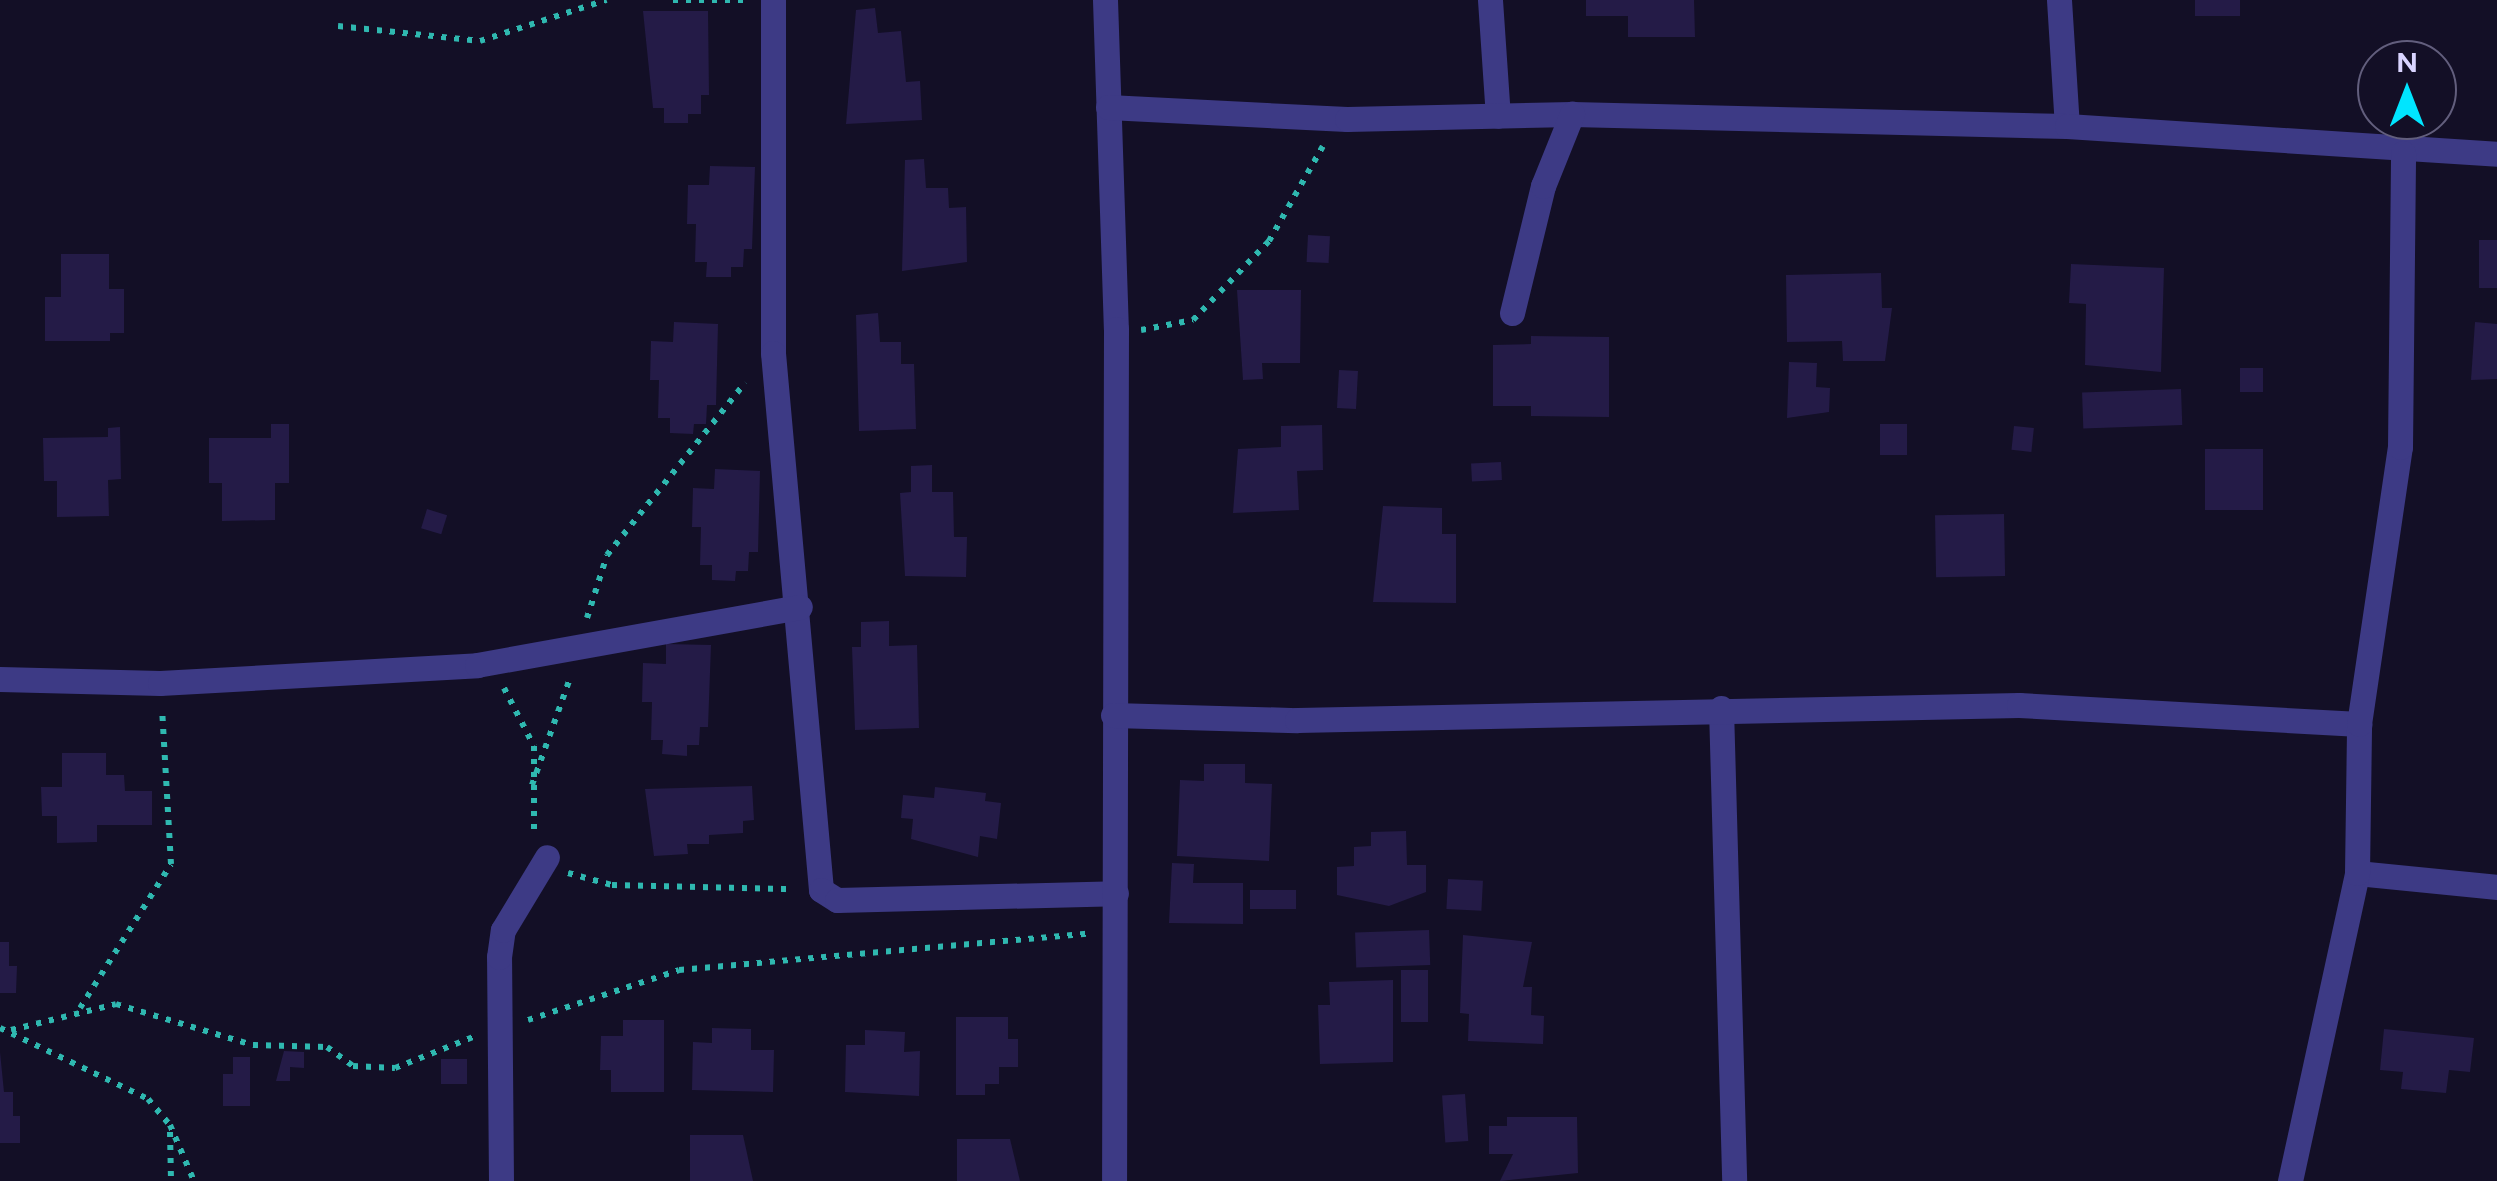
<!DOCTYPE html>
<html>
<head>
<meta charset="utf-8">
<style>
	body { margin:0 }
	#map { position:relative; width:2497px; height:1181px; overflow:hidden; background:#130f26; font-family:Figtree,sans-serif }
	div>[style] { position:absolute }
	.building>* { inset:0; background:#241b47; transform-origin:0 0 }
	.path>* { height:6px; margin-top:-3px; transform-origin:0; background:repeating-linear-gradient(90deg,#2fb8b0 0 5px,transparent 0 13px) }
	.minor>* { height:25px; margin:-12.5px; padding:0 12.5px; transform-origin:12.5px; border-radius:12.5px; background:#3d3a85 }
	span { translate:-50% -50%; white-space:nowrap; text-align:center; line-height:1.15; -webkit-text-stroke:10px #130f26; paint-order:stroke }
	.north { position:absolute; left:2357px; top:40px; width:100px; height:100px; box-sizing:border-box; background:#130f26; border:2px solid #625e7d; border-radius:50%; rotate:0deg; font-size:28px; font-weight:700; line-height:40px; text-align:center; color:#d9d4ff }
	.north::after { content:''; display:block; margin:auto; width:35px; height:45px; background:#00e5ff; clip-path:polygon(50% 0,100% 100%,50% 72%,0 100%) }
</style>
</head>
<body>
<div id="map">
	<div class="building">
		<div style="clip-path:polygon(1586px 0,1694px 0,1695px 37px,1628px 37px,1628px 16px,1586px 16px)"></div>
		<div style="left:2195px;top:0;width:45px;height:16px"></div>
		<div style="clip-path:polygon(875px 8px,878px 33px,901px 31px,906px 82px,920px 81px,922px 120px,846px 124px,856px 10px)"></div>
		<div style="clip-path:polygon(643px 11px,708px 11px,709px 95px,701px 95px,701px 114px,688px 114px,688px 123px,664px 123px,664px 108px,653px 108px)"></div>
		<div style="clip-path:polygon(924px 159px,926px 188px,948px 188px,949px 208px,966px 207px,967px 262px,902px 271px,905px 160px)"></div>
		<div style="clip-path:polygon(710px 166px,755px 167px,752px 249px,744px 249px,743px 267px,731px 267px,731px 277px,706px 277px,707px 262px,695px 262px,696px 224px,687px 224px,688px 185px,709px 185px)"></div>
		<div style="left:1308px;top:235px;width:22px;height:27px;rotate:3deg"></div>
		<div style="left:2497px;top:240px;width:48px;height:18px;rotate:90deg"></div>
		<div style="clip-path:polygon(61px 254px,109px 254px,109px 289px,124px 289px,124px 333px,110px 333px,110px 341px,45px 341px,45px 297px,61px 297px)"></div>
		<div style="clip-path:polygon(2071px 264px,2164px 268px,2161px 372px,2085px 365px,2086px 304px,2069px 303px)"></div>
		<div style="clip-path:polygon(1881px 273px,1882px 308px,1892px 308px,1885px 361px,1843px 361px,1842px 341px,1787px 342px,1786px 275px)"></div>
		<div style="clip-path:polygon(1237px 290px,1301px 290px,1300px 363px,1262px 363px,1263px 379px,1243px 380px)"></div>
		<div style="clip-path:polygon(878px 313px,880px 342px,901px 342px,901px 364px,914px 364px,916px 429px,859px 431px,856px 315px)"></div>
		<div style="clip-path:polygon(674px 322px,718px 324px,716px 405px,707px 405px,706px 424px,694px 424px,693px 434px,670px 433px,670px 418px,658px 418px,659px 380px,650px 380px,651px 341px,673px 342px)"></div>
		<div style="clip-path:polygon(2475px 322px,2497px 324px,2497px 379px,2471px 380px)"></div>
		<div style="clip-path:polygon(1531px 336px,1609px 337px,1609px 417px,1531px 416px,1531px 406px,1493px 406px,1493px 345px,1531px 344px)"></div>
		<div style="clip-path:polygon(1789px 362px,1817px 363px,1816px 387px,1830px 388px,1829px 412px,1787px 418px)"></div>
		<div style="left:2240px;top:368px;width:23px;height:24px"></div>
		<div style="left:1339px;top:370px;width:19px;height:38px;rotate:3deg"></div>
		<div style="left:2181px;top:389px;width:36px;height:99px;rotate:88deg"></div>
		<div style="clip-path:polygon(271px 424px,289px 424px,289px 483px,275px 483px,275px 520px,222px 521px,222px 483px,209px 483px,209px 438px,271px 438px)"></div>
		<div style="left:1880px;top:424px;width:27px;height:31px"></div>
		<div style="clip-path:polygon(1322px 425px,1323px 470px,1297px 471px,1299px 510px,1233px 513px,1238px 449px,1281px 447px,1281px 426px)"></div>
		<div style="left:2014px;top:426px;width:20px;height:24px;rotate:6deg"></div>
		<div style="clip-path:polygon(120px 427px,121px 479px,108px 480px,109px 516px,57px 517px,57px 481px,44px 481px,43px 438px,108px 437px,108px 428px)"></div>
		<div style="left:2205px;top:449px;width:58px;height:61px"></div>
		<div style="left:1501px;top:462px;width:18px;height:30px;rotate:87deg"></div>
		<div style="clip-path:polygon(932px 465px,932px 492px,953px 492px,954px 537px,967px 537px,966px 577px,905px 576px,900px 493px,911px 492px,911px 466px)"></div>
		<div style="clip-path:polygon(715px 469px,760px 471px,758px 552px,749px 552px,748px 571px,736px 571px,735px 581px,712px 580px,712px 565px,700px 565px,701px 527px,692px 527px,693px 488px,714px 489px)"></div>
		<div style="clip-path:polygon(1383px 506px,1442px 508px,1442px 534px,1456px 534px,1456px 603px,1373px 602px)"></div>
		<div style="left:427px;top:509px;width:21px;height:20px;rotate:17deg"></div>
		<div style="left:2004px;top:514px;width:62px;height:69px;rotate:89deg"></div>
		<div style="clip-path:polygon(889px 621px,889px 646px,917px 645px,919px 728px,855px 730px,852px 647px,861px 647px,861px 622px)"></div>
		<div style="clip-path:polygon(666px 644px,711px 645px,708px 727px,700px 727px,699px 745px,687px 745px,687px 756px,662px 754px,663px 740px,651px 740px,652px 702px,642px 702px,643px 663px,666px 664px)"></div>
		<div style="clip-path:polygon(62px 753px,106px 753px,106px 775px,124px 775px,125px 791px,152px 791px,152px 825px,97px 825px,97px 842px,57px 843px,57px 816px,42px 816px,41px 787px,62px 787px)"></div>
		<div style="clip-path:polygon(1204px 764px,1245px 764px,1245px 783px,1272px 784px,1269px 861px,1177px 856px,1180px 780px,1204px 781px)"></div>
		<div style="clip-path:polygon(752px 786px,754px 820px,743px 821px,743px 833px,709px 835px,709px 844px,687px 844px,688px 854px,654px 856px,645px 789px)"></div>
		<div style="clip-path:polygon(935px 787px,986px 793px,985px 801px,1001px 803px,997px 839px,980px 836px,978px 857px,911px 839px,913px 819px,901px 818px,903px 795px,934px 798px)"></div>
		<div style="clip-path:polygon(1406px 831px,1407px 865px,1426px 865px,1426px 892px,1389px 906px,1337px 895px,1337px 867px,1354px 866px,1354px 847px,1371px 846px,1371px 832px)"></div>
		<div style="clip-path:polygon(1172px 863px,1194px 864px,1193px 883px,1243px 883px,1243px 924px,1169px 923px)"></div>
		<div style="left:1448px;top:879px;width:35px;height:30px;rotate:3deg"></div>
		<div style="left:1296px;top:890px;width:19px;height:46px;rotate:90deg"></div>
		<div style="left:1429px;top:930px;width:35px;height:74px;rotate:88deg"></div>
		<div style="clip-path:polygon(1463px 935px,1532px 942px,1523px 987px,1532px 987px,1531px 1015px,1544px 1016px,1543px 1044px,1468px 1041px,1469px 1014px,1460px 1013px)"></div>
		<div style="clip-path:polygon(0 942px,9px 942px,9px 966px,17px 966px,16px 993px,0 993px)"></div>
		<div style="left:1428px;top:970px;width:52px;height:27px;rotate:90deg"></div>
		<div style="clip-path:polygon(1393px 980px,1393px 1062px,1320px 1064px,1318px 1005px,1330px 1005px,1329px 982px)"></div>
		<div style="clip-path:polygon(956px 1017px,1008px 1017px,1008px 1039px,1018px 1039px,1018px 1067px,999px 1067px,999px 1084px,985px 1084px,985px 1095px,956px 1095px)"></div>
		<div style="clip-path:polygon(623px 1020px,664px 1020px,664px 1092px,611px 1092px,611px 1070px,600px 1070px,601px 1036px,623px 1036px)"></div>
		<div style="clip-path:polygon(712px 1028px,751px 1029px,751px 1050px,774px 1050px,773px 1092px,692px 1090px,693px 1042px,712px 1043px)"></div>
		<div style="clip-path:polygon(2384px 1029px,2474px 1038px,2470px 1072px,2449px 1070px,2446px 1093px,2401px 1089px,2403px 1072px,2380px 1070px)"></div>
		<div style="clip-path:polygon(865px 1030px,905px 1032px,904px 1052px,920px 1051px,919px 1096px,845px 1092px,846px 1045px,865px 1045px)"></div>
		<div style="clip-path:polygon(284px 1051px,304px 1052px,304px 1068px,290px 1067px,290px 1081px,276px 1081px)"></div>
		<div style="clip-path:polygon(0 1052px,4px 1092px,13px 1092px,13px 1116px,20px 1116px,20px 1143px,0 1143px)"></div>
		<div style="clip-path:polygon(233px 1057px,250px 1057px,250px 1106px,223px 1106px,223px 1074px,233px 1074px)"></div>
		<div style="left:441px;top:1059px;width:26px;height:25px"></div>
		<div style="left:1465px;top:1094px;width:47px;height:23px;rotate:86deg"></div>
		<div style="clip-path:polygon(1507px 1117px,1577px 1117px,1578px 1173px,1500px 1181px,1513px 1154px,1489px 1154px,1489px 1126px,1507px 1126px)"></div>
		<div style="clip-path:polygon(690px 1135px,743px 1135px,753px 1181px,690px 1181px)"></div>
		<div style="clip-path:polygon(957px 1139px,1010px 1139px,1020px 1181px,957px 1181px)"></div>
	</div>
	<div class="path">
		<div style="left:673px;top:0;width:71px"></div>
		<div style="left:338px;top:26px;width:143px;rotate:6deg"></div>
		<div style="left:480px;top:41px;width:133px;rotate:-18deg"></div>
		<div style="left:1141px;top:330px;width:53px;rotate:-10.9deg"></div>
		<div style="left:1193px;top:320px;width:110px;rotate:-46.1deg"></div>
		<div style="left:1269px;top:241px;width:109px;rotate:-60.4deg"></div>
		<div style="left:587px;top:618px;width:66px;rotate:-72.4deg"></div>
		<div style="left:607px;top:555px;width:221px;rotate:-51.3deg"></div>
		<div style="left:504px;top:688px;width:65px;rotate:62.7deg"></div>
		<div style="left:534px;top:746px;width:91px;rotate:90deg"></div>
		<div style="left:532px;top:785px;width:114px;rotate:-70.4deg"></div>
		<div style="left:568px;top:873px;width:46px;rotate:15.3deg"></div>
		<div style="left:612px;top:885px;width:182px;rotate:1.3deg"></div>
		<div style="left:80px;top:1008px;width:170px;rotate:-57.7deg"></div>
		<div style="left:171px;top:864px;width:155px;rotate:-93.3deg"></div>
		<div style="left:528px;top:1020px;width:159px;rotate:-18.3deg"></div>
		<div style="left:679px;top:970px;width:409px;rotate:-5.1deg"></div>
		<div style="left:0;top:1028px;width:164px;rotate:25.6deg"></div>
		<div style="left:148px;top:1099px;width:34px;rotate:50deg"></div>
		<div style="left:170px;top:1125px;width:61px;rotate:66.8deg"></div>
		<div style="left:11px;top:1030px;width:108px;rotate:-13.9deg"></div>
		<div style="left:116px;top:1004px;width:143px;rotate:16.7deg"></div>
		<div style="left:253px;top:1045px;width:74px;rotate:1.5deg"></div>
		<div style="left:327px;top:1047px;width:32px;rotate:36deg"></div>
		<div style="left:353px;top:1066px;width:42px;rotate:2.7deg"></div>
		<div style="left:395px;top:1068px;width:84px;rotate:-21.7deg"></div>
		<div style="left:170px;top:1132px;width:49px;rotate:88.8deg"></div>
	</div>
	<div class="minor">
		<div style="left:773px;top:0;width:353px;rotate:90deg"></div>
		<div style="left:773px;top:353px;width:539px;rotate:84.89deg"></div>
		<div style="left:821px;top:890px;width:19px;rotate:32deg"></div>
		<div style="left:837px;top:900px;width:279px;rotate:-1.4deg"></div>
		<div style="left:1105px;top:0;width:329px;rotate:88.1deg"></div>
		<div style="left:1116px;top:329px;width:852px;rotate:90.13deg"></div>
		<div style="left:1490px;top:0;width:116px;rotate:86.1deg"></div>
		<div style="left:2059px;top:0;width:126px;rotate:86.4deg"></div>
		<div style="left:1108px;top:107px;width:239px;rotate:2.9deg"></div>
		<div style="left:1347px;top:119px;width:225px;rotate:-1.3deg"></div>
		<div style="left:1572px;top:114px;width:495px;rotate:1.4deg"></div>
		<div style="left:2067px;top:126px;width:431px;rotate:3.7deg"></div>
		<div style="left:1512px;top:313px;width:131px;rotate:-76.3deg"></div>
		<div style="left:1543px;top:186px;width:78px;rotate:-68.1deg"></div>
		<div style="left:0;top:679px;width:160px;rotate:1.4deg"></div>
		<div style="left:160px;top:683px;width:318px;rotate:-3.2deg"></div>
		<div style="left:477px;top:665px;width:328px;rotate:-10.2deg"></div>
		<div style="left:1721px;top:708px;width:473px;rotate:88.4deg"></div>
		<div style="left:1113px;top:715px;width:184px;rotate:1.6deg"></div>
		<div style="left:1297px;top:720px;width:722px;rotate:-1.19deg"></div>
		<div style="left:2019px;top:705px;width:341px;rotate:3.2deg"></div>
		<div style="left:2357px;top:873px;width:141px;rotate:5.7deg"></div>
		<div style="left:501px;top:1181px;width:224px;rotate:-90.5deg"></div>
		<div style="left:499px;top:957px;width:27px;rotate:-82deg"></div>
		<div style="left:503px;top:930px;width:85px;rotate:-58.9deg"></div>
		<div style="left:2290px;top:1181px;width:315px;rotate:-77.7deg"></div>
		<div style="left:2357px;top:873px;width:149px;rotate:-89.2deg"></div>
		<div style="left:2359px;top:724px;width:280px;rotate:-81.6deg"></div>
		<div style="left:2400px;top:447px;width:294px;rotate:-89.4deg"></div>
	</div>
	<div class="north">N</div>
</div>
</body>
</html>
